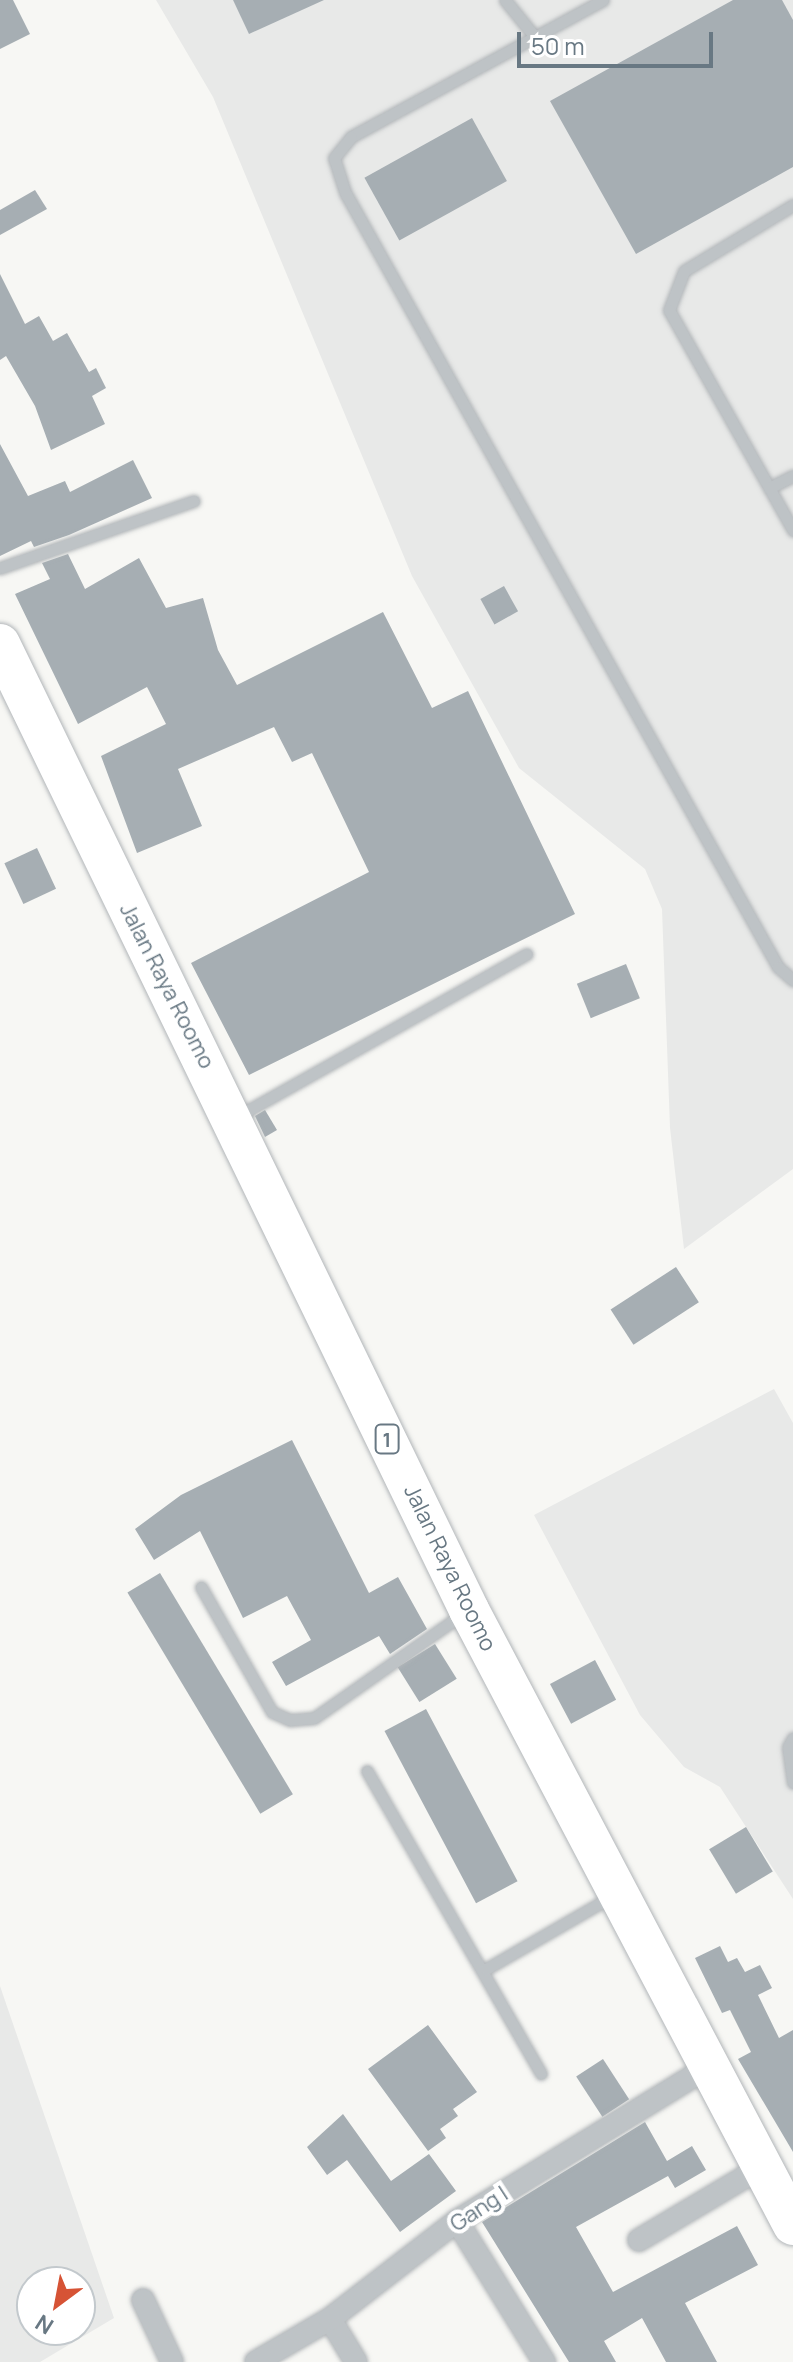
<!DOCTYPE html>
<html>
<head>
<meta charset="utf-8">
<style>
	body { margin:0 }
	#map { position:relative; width:793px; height:2362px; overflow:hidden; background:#f7f7f4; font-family:Manrope,sans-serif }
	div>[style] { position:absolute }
	.built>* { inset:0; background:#e8e9e8 }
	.building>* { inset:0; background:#a6aeb3; transform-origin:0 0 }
	.roads { filter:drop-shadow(0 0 2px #b2b6b9) drop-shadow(0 0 2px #b2b6b9) }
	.lane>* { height:11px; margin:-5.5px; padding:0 5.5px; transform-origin:5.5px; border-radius:5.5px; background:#bec3c6 }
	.street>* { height:22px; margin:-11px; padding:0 11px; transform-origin:11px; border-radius:11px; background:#bec3c6 }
	.highway>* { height:40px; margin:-20px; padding:0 20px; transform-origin:20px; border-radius:20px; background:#fff }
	span { translate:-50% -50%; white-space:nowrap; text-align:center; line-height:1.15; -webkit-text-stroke:8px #fff; paint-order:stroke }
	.shield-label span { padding:2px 6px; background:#fff; border:2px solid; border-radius:6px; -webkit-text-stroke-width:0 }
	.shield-label { font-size:20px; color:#687883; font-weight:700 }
	.street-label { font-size:22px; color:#687883 }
	.north { position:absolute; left:16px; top:2266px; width:80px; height:80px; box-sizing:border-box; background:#fff; border:2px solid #c3c9cd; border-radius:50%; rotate:212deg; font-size:22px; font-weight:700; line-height:32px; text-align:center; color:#687883 }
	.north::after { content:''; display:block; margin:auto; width:28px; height:36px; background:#d65335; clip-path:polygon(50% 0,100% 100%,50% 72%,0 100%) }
	.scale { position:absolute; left:517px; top:32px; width:196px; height:36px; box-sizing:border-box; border:4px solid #687883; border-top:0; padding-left:10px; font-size:24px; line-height:28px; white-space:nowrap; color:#687883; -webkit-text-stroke:6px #fff; paint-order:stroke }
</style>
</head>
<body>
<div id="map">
	<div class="built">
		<div style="clip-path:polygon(156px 0,793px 0,793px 1169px,684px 1249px,670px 1128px,662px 909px,645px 869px,519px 768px,412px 576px,213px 97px)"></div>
		<div style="clip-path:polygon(774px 1389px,793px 1423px,793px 1899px,720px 1787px,684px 1767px,640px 1715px,534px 1515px)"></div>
		<div style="clip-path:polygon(evenodd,0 1986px,114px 2318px,40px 2362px,0 2362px,0 1986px,32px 2282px,80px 2282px,80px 2330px,32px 2330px,32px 2282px)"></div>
	</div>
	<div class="building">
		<div style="clip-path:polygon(0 0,13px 0,30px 34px,0 49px)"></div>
		<div style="clip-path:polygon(233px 0,324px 0,249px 34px)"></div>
		<div style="clip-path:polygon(733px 0,782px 0,793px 20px,793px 167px,636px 254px,550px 101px)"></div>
		<div style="left:472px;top:118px;width:72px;height:123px;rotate:61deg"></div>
		<div style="clip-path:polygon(35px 190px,47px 209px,0 235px,0 210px)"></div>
		<div style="clip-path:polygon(0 274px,25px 324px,39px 316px,53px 341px,67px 333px,89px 372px,96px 368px,106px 388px,92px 396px,105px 424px,51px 450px,35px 406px,6px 356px,0 360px)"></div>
		<div style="clip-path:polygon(0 444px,28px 496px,65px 481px,70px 492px,133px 460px,152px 498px,69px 535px,34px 547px,31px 541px,0 556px)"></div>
		<div style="clip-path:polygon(68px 554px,85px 589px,139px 558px,166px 608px,203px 598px,218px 650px,237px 685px,383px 612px,432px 708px,468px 691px,575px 914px,249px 1075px,191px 963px,369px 872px,312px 753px,292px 762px,274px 727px,178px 769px,202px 826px,137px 853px,101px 756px,166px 724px,147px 687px,78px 724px,15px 594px,50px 579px,42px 563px)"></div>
		<div style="left:504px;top:586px;width:29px;height:27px;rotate:61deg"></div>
		<div style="left:37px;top:848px;width:45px;height:36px;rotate:65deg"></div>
		<div style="left:626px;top:964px;width:37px;height:53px;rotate:68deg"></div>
		<div style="clip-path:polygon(265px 1110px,277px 1130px,265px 1137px,255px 1116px)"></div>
		<div style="left:676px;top:1267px;width:42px;height:78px;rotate:57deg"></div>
		<div style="clip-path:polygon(292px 1440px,369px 1593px,398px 1577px,427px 1629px,390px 1654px,379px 1636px,286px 1686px,272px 1662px,311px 1640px,287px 1596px,243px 1618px,200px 1531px,154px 1560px,135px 1529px,181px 1495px)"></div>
		<div style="left:160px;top:1573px;width:258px;height:38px;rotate:59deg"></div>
		<div style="left:435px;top:1644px;width:41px;height:44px;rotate:58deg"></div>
		<div style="left:595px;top:1660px;width:45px;height:51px;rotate:62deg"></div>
		<div style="left:426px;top:1709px;width:195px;height:47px;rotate:62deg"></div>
		<div style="left:746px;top:1827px;width:52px;height:43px;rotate:59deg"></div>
		<div style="clip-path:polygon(720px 1946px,728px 1962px,737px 1958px,745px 1972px,760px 1965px,772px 1988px,758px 1995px,779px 2038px,793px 2030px,793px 2152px,738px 2059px,751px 2052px,730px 2010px,722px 2013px,695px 1958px)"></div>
		<div style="clip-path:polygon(428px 2025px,477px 2092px,453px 2109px,458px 2116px,440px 2129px,446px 2138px,428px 2151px,368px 2069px)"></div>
		<div style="left:603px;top:2059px;width:48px;height:32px;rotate:57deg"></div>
		<div style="clip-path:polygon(343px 2114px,391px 2181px,429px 2154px,456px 2191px,400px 2232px,347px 2160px,327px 2175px,307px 2147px)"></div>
		<div style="clip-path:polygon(645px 2122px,667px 2161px,692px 2146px,706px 2170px,675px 2188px,668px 2176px,576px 2227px,613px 2292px,737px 2226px,758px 2265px,685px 2303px,717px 2362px,666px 2362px,642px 2318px,604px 2341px,616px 2362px,569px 2362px,482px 2222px)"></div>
	</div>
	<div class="roads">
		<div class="lane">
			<div style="left:505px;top:0;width:48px;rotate:51deg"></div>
			<div style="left:603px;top:0;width:287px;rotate:151.5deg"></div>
			<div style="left:351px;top:137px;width:27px;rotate:129deg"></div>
			<div style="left:334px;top:158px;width:38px;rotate:72deg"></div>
			<div style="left:346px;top:194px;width:886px;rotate:60.8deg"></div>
			<div style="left:778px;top:967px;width:20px;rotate:41deg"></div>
			<div style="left:793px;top:205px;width:127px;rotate:148.8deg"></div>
			<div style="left:684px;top:271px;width:42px;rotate:111deg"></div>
			<div style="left:669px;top:310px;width:253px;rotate:60.6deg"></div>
			<div style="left:769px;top:488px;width:27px;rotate:-27deg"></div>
			<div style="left:0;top:568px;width:205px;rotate:-19.1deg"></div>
			<div style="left:238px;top:1116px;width:331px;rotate:-29.3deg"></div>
			<div style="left:201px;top:1587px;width:144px;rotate:60.4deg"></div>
			<div style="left:272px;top:1712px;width:20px;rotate:24deg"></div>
			<div style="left:290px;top:1720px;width:24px;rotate:-5deg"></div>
			<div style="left:314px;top:1718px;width:183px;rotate:-35deg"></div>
			<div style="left:793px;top:1738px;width:10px;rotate:119deg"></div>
			<div style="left:788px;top:1747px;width:36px;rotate:82deg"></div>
			<div style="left:367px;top:1771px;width:349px;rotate:60.1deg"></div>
			<div style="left:486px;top:1969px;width:148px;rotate:-30deg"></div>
		</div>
		<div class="street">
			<div style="left:457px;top:2221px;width:166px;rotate:58.3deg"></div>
			<div style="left:639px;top:2240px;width:143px;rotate:-30.7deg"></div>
			<div style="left:143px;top:2300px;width:68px;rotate:64.9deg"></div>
			<div style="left:330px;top:2319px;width:50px;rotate:58.8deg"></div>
			<div style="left:256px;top:2362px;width:86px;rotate:-30.2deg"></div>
			<div style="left:330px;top:2319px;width:160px;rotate:-37.7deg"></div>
			<div style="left:457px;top:2221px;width:297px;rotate:-31.5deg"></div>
		</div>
		<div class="highway">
			<div style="left:0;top:644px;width:1074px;rotate:64.1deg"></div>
			<div style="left:469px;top:1610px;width:695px;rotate:62.22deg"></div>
		</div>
	</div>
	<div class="shield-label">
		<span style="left:387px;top:1439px">1</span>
	</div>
	<div class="street-label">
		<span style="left:167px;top:986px;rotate:63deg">Jalan Raya Roomo</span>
		<span style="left:450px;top:1568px;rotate:64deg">Jalan Raya Roomo</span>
		<span style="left:479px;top:2209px;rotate:-33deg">Gang I</span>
	</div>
	<div class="north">N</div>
	<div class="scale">50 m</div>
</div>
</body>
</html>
